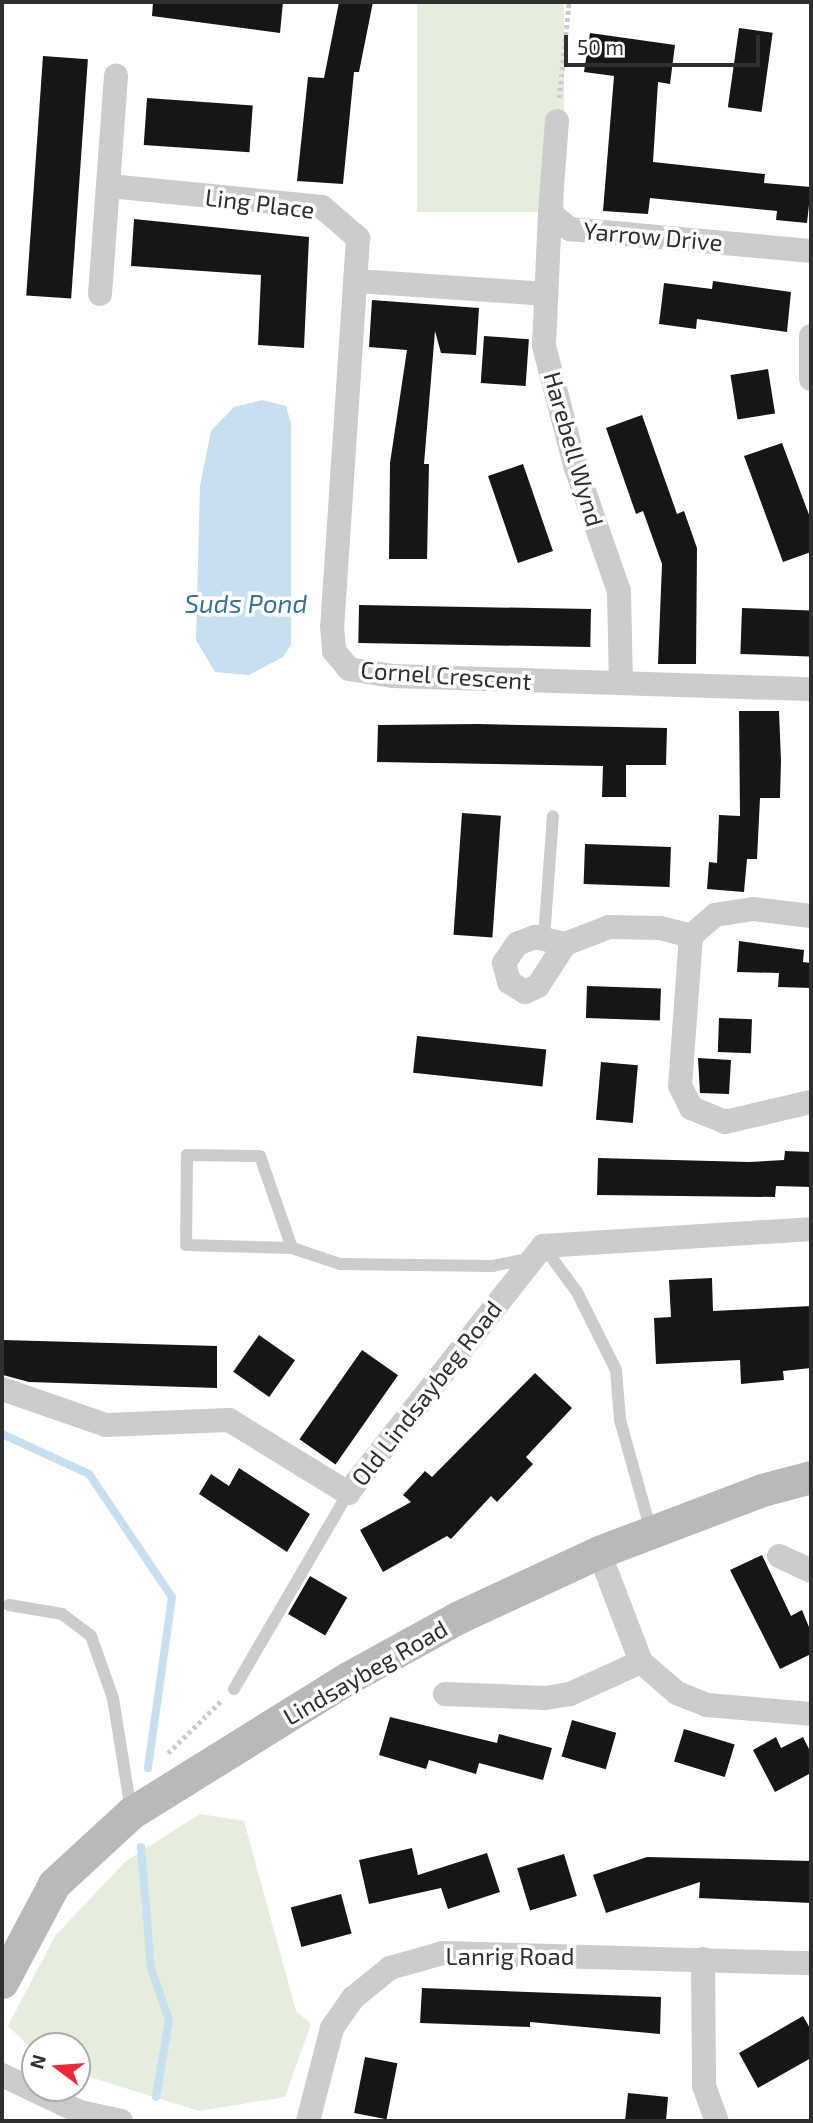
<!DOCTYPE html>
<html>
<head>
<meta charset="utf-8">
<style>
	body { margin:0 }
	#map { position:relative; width:813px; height:2123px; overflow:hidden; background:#fff; font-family:"Exo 2",sans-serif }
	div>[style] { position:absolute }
	.green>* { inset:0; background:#e5eddc; transform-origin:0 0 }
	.water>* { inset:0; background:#c7dfee }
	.stream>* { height:8px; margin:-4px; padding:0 4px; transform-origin:4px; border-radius:4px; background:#c7dfee }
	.building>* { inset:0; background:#161616; transform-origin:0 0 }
	.path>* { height:4.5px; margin-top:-2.25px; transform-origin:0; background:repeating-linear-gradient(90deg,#ccc 0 3.5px,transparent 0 7px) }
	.service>* { height:12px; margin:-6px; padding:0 6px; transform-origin:6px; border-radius:6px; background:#ccc }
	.minor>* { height:24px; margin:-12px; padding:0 12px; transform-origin:12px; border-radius:12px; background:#ccc }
	.secondary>* { height:33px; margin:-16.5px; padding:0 16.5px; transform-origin:16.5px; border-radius:16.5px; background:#b9b9b9 }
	span { translate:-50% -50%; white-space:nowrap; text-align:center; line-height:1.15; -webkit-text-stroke:7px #fff; paint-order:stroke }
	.street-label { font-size:24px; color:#2f2f2f }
	.water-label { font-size:26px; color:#387396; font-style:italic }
	.frame { position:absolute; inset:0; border:4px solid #2f2f2f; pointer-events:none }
	.north { position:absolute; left:21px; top:2032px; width:70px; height:70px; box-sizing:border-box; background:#fff; border:2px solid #acacac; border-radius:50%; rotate:286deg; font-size:19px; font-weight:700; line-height:28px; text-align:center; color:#2f2f2f }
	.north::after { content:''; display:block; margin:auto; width:24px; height:32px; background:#ef2839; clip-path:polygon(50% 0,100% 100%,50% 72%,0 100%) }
	.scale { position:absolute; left:564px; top:35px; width:196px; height:32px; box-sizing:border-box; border:4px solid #2f2f2f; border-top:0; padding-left:9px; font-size:21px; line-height:24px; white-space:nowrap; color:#2f2f2f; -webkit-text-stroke:5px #fff; paint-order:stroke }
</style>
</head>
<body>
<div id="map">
	<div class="green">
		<div style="left:417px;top:2px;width:147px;height:210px"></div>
		<div style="clip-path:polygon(200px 1814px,244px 1821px,296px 2011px,311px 2024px,285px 2097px,199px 2111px,77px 2073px,77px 2046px,35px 2046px,35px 2052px,8px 2026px,55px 1936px,126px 1861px)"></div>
	</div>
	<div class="water">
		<div style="clip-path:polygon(262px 400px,286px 406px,291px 424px,291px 645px,283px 657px,249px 675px,215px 672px,196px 640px,200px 486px,211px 431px,234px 407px)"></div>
	</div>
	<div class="stream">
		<div style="left:2px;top:1434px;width:96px;rotate:24.7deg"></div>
		<div style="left:89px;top:1474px;width:148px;rotate:56deg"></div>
		<div style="left:172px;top:1597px;width:173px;rotate:98deg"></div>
		<div style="left:141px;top:1847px;width:121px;rotate:85.3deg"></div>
		<div style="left:151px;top:1968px;width:55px;rotate:70.9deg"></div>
		<div style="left:169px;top:2020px;width:78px;rotate:99.6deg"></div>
	</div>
	<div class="building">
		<div style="clip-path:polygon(153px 2px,283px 2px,280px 33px,152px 16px)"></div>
		<div style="clip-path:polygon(339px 2px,373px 2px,359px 72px,354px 72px,343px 184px,297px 181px,308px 77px,324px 78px)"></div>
		<div style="left:739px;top:28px;width:34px;height:80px;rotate:8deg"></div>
		<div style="clip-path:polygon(590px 33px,675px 45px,670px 84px,658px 82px,653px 162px,765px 174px,764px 183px,811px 187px,807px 223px,776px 220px,777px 211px,650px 198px,648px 214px,603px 211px,614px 76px,584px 72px)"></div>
		<div style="left:43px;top:56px;width:45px;height:240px;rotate:4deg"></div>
		<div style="left:147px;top:98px;width:106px;height:47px;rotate:4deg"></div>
		<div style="clip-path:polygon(134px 219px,309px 237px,304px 348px,258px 345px,261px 275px,131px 266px)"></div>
		<div style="clip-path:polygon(713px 281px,791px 292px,787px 332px,697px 319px,696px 329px,659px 324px,664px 283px,712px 289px)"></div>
		<div style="clip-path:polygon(372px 300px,479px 308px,476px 355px,441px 353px,435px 331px,424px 464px,429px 464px,427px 559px,389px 559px,390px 463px,407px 350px,369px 347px)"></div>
		<div style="left:484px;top:336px;width:45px;height:47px;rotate:4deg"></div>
		<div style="left:768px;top:369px;width:45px;height:38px;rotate:81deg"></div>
		<div style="clip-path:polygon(642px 415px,677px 514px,684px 511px,697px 548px,696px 664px,658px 664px,662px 564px,643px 511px,636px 514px,606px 428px)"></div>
		<div style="clip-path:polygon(782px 443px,811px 520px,811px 552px,783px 562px,744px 456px)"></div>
		<div style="left:523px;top:464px;width:92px;height:37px;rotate:71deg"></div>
		<div style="left:359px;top:605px;width:232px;height:38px;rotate:1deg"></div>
		<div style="left:742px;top:608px;width:69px;height:46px;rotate:2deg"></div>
		<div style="clip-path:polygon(739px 711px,779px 711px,781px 761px,780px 798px,760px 798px,757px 859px,747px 859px,744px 892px,707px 889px,709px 862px,717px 863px,719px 815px,740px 816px)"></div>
		<div style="clip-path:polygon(478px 724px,667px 728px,666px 765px,626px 765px,626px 797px,602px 797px,603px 766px,377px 762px,378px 725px)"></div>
		<div style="left:462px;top:813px;width:39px;height:122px;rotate:4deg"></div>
		<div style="left:585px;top:844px;width:86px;height:40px;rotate:2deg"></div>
		<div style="clip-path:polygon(739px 941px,804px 950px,803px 962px,811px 963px,811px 988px,778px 987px,779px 973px,737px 972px)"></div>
		<div style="left:587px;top:986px;width:74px;height:32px;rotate:2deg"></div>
		<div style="left:719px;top:1018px;width:33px;height:34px;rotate:2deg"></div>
		<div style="left:417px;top:1036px;width:130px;height:37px;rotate:6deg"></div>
		<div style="clip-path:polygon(698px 1058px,731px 1060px,729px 1094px,700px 1093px)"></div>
		<div style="left:601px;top:1062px;width:37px;height:58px;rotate:5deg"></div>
		<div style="clip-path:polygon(785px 1151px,811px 1152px,811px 1187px,776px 1186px,775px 1197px,597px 1195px,598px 1158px,749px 1162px,784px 1160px)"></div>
		<div style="clip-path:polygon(712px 1278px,713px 1311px,811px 1306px,811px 1368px,783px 1371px,784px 1380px,741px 1384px,740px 1360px,656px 1364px,654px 1318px,671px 1317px,669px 1280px)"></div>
		<div style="left:259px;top:1335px;width:44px;height:45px;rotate:35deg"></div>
		<div style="clip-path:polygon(3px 1340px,217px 1346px,217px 1388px,29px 1382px,3px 1375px)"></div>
		<div style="left:362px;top:1350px;width:44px;height:109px;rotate:35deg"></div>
		<div style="clip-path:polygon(535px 1373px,572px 1408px,526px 1457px,533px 1464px,497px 1502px,491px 1496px,451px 1539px,447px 1536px,383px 1572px,360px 1530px,411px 1502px,403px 1495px,425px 1471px,432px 1477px)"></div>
		<div style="clip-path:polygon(239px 1468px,310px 1514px,287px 1552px,199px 1494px,211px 1474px,229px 1486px)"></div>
		<div style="clip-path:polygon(762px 1555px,791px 1616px,802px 1610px,811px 1632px,811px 1654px,780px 1669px,730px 1570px)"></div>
		<div style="left:310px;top:1576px;width:43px;height:44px;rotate:30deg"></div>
		<div style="clip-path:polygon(390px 1717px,497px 1743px,499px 1734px,552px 1748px,543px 1780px,479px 1763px,476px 1774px,429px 1760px,426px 1769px,379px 1755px)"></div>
		<div style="left:572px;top:1720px;width:46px;height:38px;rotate:16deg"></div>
		<div style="left:684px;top:1729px;width:53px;height:34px;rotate:17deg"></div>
		<div style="clip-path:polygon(776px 1737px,781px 1748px,803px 1737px,811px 1753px,811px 1773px,775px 1792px,753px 1750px)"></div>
		<div style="clip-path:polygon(412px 1848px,418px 1875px,487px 1853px,500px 1892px,448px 1909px,441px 1888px,369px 1904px,359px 1860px)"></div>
		<div style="left:564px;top:1854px;width:44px;height:49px;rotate:73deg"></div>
		<div style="clip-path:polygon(647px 1857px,811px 1861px,811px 1903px,699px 1898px,700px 1882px,606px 1913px,593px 1875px)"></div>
		<div style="left:341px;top:1894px;width:41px;height:52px;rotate:75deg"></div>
		<div style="clip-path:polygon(422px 1988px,661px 1997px,660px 2034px,530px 2022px,530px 2027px,420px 2023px)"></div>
		<div style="clip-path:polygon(803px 2016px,811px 2030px,811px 2058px,758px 2088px,739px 2053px)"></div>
		<div style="left:365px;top:2057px;width:33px;height:57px;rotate:11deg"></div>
		<div style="clip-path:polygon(628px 2093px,668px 2097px,666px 2121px,625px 2121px)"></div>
	</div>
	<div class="path">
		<div style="left:559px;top:98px;width:97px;rotate:-84.1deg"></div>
		<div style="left:168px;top:1753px;width:76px;rotate:-44.5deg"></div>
	</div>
	<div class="service">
		<div style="left:544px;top:938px;width:122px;rotate:-85.8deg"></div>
		<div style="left:543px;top:1246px;width:57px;rotate:53.5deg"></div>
		<div style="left:577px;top:1292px;width:87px;rotate:63.4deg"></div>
		<div style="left:616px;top:1370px;width:50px;rotate:85.4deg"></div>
		<div style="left:620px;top:1420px;width:115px;rotate:74.4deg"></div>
		<div style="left:292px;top:1248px;width:97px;rotate:-109.2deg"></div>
		<div style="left:260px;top:1156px;width:73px;rotate:-179.2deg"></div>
		<div style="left:187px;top:1155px;width:90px;rotate:90.6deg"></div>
		<div style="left:186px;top:1245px;width:106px;rotate:1.6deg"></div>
		<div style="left:292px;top:1248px;width:51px;rotate:18.4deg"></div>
		<div style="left:340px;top:1264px;width:152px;rotate:0.8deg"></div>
		<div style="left:492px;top:1266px;width:38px;rotate:-11deg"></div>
		<div style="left:9px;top:1605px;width:54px;rotate:9.6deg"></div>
		<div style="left:62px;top:1614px;width:36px;rotate:37deg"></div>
		<div style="left:91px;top:1636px;width:66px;rotate:70.5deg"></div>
		<div style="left:113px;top:1698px;width:113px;rotate:80.9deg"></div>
		<div style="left:234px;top:1689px;width:227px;rotate:-59.8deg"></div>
	</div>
	<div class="minor">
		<div style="left:557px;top:121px;width:92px;rotate:94.4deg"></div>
		<div style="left:550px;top:213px;width:26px;rotate:39deg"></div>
		<div style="left:570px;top:229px;width:242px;rotate:5.2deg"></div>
		<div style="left:109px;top:186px;width:214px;rotate:5.6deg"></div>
		<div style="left:322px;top:207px;width:48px;rotate:40.7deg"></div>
		<div style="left:358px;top:238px;width:389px;rotate:93.8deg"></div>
		<div style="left:332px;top:626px;width:25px;rotate:85deg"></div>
		<div style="left:334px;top:651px;width:23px;rotate:50deg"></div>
		<div style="left:349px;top:669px;width:45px;rotate:9deg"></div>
		<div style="left:393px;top:676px;width:418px;rotate:1.8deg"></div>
		<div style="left:550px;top:213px;width:133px;rotate:92.6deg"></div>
		<div style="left:544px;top:346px;width:123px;rotate:75.4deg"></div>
		<div style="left:575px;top:465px;width:133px;rotate:70.8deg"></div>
		<div style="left:619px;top:591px;width:92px;rotate:88.8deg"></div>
		<div style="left:357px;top:281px;width:190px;rotate:3.9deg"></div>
		<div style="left:100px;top:294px;width:219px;rotate:-85.8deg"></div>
		<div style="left:811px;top:336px;width:43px;rotate:90deg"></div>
		<div style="left:811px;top:916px;width:58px;rotate:-173.1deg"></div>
		<div style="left:753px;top:909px;width:38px;rotate:171deg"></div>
		<div style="left:715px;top:915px;width:32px;rotate:139deg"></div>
		<div style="left:691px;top:936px;width:150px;rotate:94.2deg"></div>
		<div style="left:680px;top:1086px;width:25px;rotate:63deg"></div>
		<div style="left:691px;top:1108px;width:37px;rotate:22deg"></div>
		<div style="left:725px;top:1122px;width:88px;rotate:-13.1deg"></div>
		<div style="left:565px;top:944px;width:31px;rotate:-167deg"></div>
		<div style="left:535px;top:937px;width:19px;rotate:159deg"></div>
		<div style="left:517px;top:944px;width:23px;rotate:124deg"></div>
		<div style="left:504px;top:963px;width:20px;rotate:75deg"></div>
		<div style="left:509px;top:982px;width:19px;rotate:32deg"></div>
		<div style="left:525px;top:992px;width:14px;rotate:-25deg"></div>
		<div style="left:538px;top:986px;width:50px;rotate:-57.3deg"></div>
		<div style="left:565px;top:944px;width:47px;rotate:-21.1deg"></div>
		<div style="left:609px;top:927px;width:51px;rotate:1.1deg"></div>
		<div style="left:660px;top:928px;width:32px;rotate:14deg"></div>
		<div style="left:2px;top:1389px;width:110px;rotate:19.1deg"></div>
		<div style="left:106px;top:1425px;width:123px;rotate:-2.3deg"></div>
		<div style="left:229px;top:1420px;width:140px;rotate:31.5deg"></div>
		<div style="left:348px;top:1493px;width:315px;rotate:-51.7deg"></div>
		<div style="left:543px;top:1246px;width:269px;rotate:-3.6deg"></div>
		<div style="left:599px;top:1552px;width:118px;rotate:69.1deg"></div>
		<div style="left:641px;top:1662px;width:48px;rotate:40.7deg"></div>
		<div style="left:677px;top:1693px;width:32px;rotate:22deg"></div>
		<div style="left:707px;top:1705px;width:104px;rotate:4.9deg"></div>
		<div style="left:779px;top:1556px;width:35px;rotate:25deg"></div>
		<div style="left:445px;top:1694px;width:100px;rotate:2.3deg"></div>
		<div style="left:545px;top:1698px;width:25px;rotate:-9deg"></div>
		<div style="left:570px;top:1694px;width:78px;rotate:-24.3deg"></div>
		<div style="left:703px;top:1959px;width:127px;rotate:89.5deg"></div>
		<div style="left:704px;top:2086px;width:37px;rotate:70deg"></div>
		<div style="left:2px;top:2075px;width:86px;rotate:25.4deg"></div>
		<div style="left:80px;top:2112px;width:42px;rotate:12.4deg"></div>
		<div style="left:308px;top:2121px;width:96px;rotate:-75.5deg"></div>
		<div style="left:332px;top:2028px;width:37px;rotate:-55deg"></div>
		<div style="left:353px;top:1998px;width:48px;rotate:-39deg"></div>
		<div style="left:390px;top:1968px;width:55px;rotate:-15.8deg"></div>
		<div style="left:443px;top:1953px;width:368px;rotate:1.6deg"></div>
	</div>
	<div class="secondary">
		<div style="left:2px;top:1982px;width:111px;rotate:-62deg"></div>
		<div style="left:54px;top:1884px;width:105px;rotate:-42.7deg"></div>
		<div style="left:131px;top:1813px;width:256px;rotate:-31.9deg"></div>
		<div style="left:348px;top:1678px;width:127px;rotate:-28.8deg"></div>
		<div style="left:459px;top:1617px;width:154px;rotate:-24.9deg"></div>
		<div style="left:599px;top:1552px;width:174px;rotate:-20.8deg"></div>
		<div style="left:762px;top:1490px;width:51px;rotate:-14.9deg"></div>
	</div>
	<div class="street-label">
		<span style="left:260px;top:203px;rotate:7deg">Ling Place</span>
		<span style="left:653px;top:236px;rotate:5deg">Yarrow Drive</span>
		<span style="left:574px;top:449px;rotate:74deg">Harebell Wynd</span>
		<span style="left:446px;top:675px;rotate:4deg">Cornel Crescent</span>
		<span style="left:426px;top:1393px;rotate:-52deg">Old Lindsaybeg Road</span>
		<span style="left:365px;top:1672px;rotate:-30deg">Lindsaybeg Road</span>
		<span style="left:510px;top:1956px">Lanrig Road</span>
	</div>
	<div class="water-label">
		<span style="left:246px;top:603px">Suds Pond</span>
	</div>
	<div class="frame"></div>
	<div class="north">N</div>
	<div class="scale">50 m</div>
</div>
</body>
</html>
